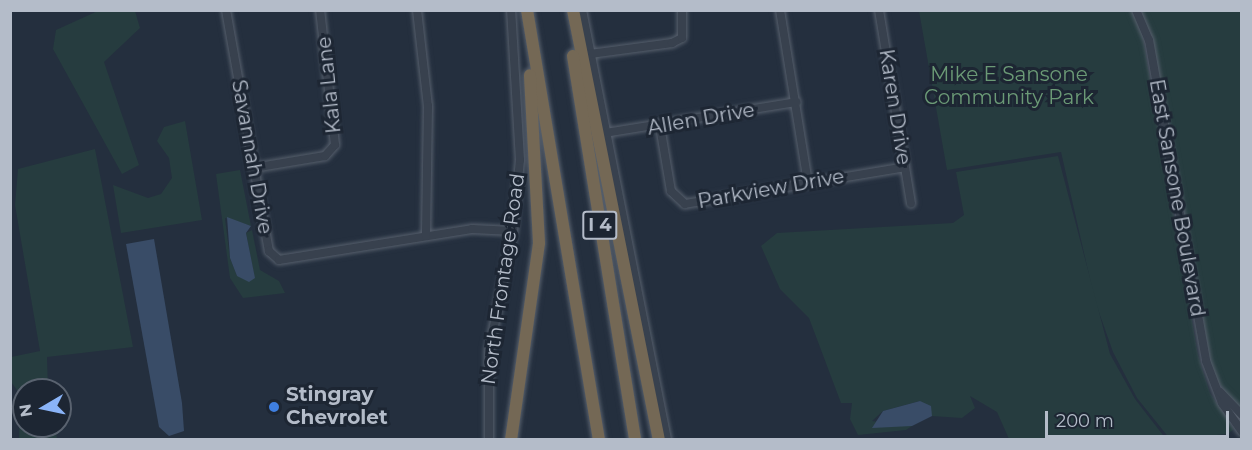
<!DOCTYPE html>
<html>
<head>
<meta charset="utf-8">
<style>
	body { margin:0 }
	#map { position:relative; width:1252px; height:450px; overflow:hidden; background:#242f3e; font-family:Montserrat,sans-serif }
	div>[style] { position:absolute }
	.green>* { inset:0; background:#263c3f }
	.water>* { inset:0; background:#394c67 }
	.roads { filter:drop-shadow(0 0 2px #565f6c) drop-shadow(0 0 2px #565f6c) }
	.minor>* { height:8px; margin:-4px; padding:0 4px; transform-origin:4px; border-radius:4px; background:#38414e }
	.highway>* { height:12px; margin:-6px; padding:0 6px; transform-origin:6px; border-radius:6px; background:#746855 }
	.dots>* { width:16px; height:16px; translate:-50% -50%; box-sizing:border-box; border:3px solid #1d2633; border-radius:50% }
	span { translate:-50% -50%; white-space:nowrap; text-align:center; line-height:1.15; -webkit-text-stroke:6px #1d2633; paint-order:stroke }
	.shield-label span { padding:2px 4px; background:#1d2633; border:2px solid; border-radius:4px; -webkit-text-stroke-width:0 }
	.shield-label { font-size:18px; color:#b4bcc9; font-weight:700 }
	.park-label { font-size:20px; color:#6b9a76 }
	.street-label { font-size:20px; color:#b4bcc9 }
	.poi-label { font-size:20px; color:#b4bcc9; font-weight:700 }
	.left { translate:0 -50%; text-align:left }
	.frame { position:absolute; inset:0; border:12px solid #b4bcc9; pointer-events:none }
	.north { position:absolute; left:12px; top:378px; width:60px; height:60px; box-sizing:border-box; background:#1d2633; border:2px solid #59626f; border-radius:50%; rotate:261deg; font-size:16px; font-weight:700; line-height:24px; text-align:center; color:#b4bcc9 }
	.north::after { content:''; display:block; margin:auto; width:21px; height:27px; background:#8ab4f8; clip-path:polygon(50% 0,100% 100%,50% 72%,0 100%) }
	.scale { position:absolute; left:1045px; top:411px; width:184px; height:27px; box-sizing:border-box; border:3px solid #b4bcc9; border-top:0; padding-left:8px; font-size:18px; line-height:21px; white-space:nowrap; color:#b4bcc9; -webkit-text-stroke:4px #1d2633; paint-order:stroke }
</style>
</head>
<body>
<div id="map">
	<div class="green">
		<div style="clip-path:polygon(100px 10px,135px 11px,140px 28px,104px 62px,139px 165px,122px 174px,53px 49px,56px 30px)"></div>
		<div style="clip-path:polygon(919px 11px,1132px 12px,1142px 32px,1198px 355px,1210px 393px,1234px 429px,1228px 434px,1170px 439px,1137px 398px,1113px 352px,1095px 301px,1061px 152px,947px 170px)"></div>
		<div style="clip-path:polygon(1139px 11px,1241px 11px,1241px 411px,1216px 380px,1210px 359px,1152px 38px)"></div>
		<div style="clip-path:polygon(185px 121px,202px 220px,121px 233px,113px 185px,148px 198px,161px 194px,172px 178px,169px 158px,157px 141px,164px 127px)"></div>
		<div style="clip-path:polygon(95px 149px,133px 347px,47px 357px,48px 390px,24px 390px,24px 426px,55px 426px,57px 439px,19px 439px,20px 394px,11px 382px,11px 357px,40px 351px,15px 205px,18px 169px)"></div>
		<div style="clip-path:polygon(1058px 156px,1110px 354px,1135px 399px,1166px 439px,1009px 439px,997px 412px,970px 396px,975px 408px,962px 418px,932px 416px,920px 401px,883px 411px,872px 421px,912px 426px,906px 430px,858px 435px,850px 419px,852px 403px,841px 403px,809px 318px,780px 289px,761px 246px,777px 233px,953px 223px,964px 215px,956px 172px)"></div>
		<div style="clip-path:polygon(240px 170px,251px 226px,225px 218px,230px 258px,237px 276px,254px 275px,246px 233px,252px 230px,260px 270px,279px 281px,285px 293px,243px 298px,230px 278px,216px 174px)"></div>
	</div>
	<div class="water">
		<div style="clip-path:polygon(227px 217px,251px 226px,246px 233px,255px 278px,249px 282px,237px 276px,230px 258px)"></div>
		<div style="clip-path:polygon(154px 239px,182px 403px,184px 431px,169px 436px,159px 427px,126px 244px)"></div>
		<div style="clip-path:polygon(920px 401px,931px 406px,932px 416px,912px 426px,872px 428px,883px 411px)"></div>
	</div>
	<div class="roads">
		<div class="minor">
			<div style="left:226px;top:10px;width:245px;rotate:79.9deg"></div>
			<div style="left:269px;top:251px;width:13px;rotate:42deg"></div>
			<div style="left:279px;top:260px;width:195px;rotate:-9.1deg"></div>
			<div style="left:472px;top:229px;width:41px;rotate:2.8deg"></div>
			<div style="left:417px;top:10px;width:97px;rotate:83.5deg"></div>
			<div style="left:428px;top:106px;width:130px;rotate:90.9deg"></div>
			<div style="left:582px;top:10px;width:438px;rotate:78.8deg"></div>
			<div style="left:780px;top:10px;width:175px;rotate:80.8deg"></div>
			<div style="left:879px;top:10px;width:196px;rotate:80.6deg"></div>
			<div style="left:1136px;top:10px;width:33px;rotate:67deg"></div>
			<div style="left:1149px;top:40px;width:326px;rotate:79.9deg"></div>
			<div style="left:1206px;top:361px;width:45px;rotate:69.1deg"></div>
			<div style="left:1222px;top:403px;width:35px;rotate:55deg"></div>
			<div style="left:590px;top:54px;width:83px;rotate:-7.6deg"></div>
			<div style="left:672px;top:43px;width:11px;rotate:-27deg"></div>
			<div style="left:682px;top:38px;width:28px;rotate:-90deg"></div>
			<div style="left:660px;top:126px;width:66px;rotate:80.4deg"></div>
			<div style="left:671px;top:191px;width:19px;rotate:43deg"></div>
			<div style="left:685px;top:204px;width:223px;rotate:-9.5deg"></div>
			<div style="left:605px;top:133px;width:194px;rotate:-9.2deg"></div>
			<div style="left:253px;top:168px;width:73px;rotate:-9.5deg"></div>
			<div style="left:325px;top:156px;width:15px;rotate:-48deg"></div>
			<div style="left:335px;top:145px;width:136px;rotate:-96.3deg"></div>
			<div style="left:1220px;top:392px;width:32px;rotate:46deg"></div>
			<div style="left:489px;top:440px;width:89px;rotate:-90deg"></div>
			<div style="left:489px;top:351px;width:122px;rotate:-78.7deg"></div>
			<div style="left:513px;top:231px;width:71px;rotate:-84.4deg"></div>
			<div style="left:520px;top:160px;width:150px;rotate:-93.4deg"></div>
		</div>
		<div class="highway">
			<div style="left:527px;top:10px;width:436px;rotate:80.5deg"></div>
			<div style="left:573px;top:10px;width:439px;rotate:78.7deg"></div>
			<div style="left:573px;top:56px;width:389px;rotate:80.8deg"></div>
			<div style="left:511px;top:440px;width:199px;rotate:-81.9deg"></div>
			<div style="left:539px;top:243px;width:168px;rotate:-93.1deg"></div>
		</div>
	</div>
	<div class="dots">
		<div style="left:274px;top:407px;background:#3f7fe0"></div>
	</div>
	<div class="shield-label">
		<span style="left:600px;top:225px">I 4</span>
	</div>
	<div class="park-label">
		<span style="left:1009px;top:86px">Mike E Sansone<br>Community Park</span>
	</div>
	<div class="street-label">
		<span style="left:329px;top:85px;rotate:-96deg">Kala Lane</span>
		<span style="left:895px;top:107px;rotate:81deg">Karen Drive</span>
		<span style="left:701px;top:119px;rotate:-10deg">Allen Drive</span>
		<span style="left:252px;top:157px;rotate:80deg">Savannah Drive</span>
		<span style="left:771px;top:189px;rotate:-10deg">Parkview Drive</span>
		<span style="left:1177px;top:198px;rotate:80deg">East Sansone Boulevard</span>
		<span style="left:503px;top:279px;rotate:-82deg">North Frontage Road</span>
	</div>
	<div class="poi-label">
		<span class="left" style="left:286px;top:406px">Stingray<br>Chevrolet</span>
	</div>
	<div class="frame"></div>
	<div class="north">N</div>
	<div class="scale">200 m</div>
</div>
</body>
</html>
